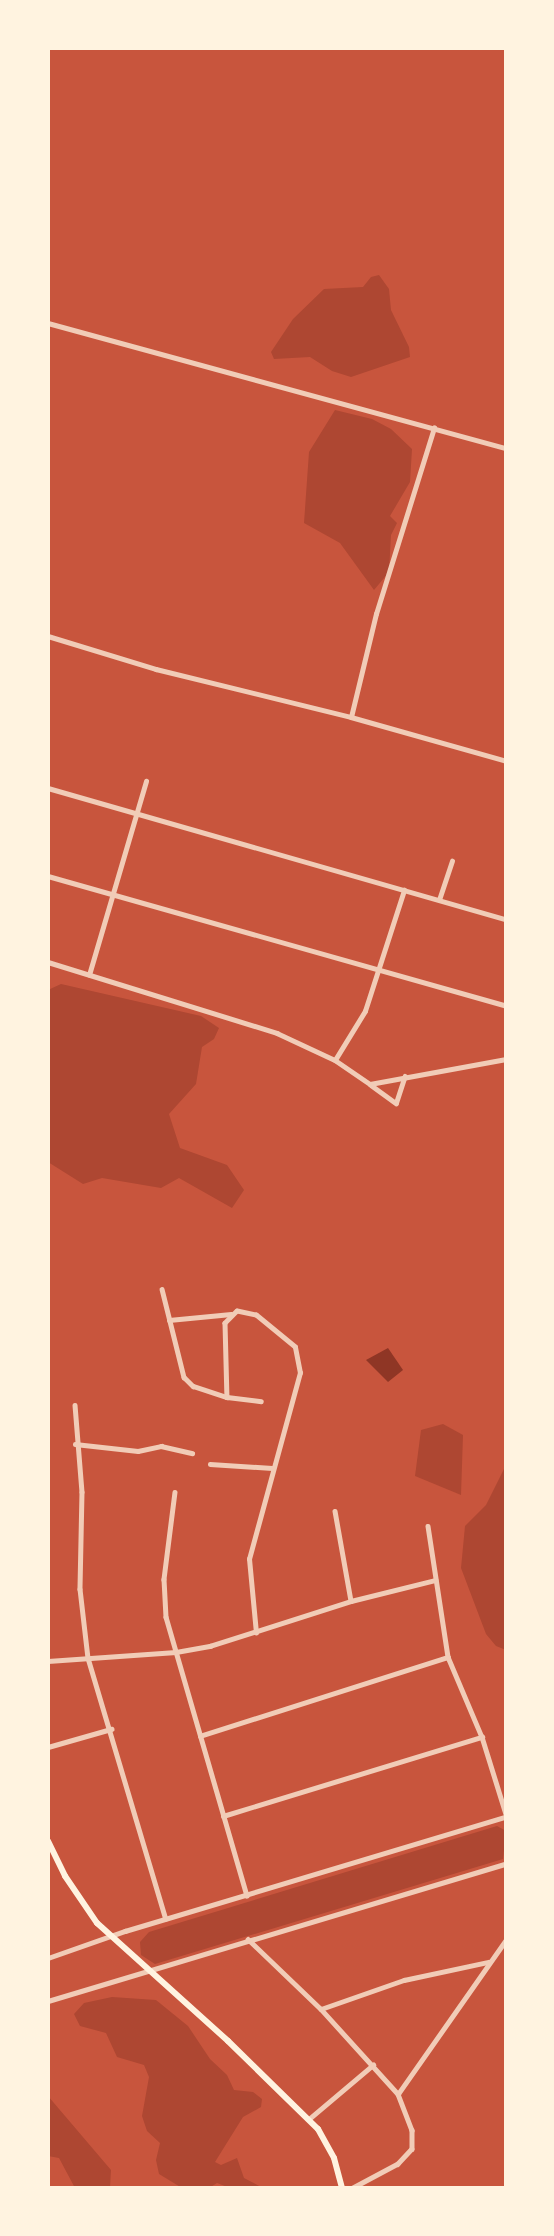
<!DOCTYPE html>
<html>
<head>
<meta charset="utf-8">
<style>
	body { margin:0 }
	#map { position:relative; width:554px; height:2236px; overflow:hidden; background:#c8553d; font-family:"Fira Sans Condensed",sans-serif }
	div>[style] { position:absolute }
	.green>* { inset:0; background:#ae4732 }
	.water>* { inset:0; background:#8f3625 }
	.minor>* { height:4.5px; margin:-2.25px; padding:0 2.25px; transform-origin:2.25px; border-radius:2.25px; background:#f1ccb7 }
	.secondary>* { height:6px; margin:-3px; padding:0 3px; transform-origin:3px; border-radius:3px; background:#fff3e0 }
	span { translate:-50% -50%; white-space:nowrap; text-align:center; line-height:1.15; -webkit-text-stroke:4.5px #fff3e0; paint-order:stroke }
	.frame { position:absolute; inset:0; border:50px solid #fff3e0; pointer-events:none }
</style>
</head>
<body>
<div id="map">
	<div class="green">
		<div style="clip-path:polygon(379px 275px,389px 289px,391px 310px,409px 347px,410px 357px,351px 377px,332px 371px,310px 357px,274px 359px,271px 352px,293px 319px,324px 289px,363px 287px,371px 277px)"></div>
		<div style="clip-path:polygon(335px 410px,372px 419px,391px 429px,412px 449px,410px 482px,390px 516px,397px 523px,391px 535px,389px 572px,374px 590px,340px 543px,304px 523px,309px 452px)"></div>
		<div style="clip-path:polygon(61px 984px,201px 1016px,219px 1028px,214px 1039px,202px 1047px,196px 1084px,169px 1114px,180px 1148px,227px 1165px,244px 1190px,232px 1208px,179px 1178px,161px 1188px,102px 1178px,83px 1184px,48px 1162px,48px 990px)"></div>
		<div style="clip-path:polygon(443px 1424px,463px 1435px,461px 1495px,415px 1476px,421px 1430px)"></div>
		<div style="clip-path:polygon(506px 1465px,506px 1650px,496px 1646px,486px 1634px,461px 1568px,465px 1526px,486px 1505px)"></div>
		<div style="clip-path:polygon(497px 1826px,506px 1831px,503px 1859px,155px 1964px,141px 1955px,140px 1942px,149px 1932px)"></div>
		<div style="clip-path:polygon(112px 1997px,156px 2000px,188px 2026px,210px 2059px,227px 2075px,234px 2090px,253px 2092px,262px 2099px,261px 2107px,243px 2117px,215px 2162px,221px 2165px,237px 2158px,244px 2178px,263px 2188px,230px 2188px,217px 2183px,209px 2188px,182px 2188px,159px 2174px,156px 2160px,160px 2143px,147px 2131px,142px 2116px,149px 2077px,144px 2065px,117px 2057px,106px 2033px,80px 2026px,74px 2014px,84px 2003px)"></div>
		<div style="clip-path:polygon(48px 2096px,111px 2170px,110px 2188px,75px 2188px,59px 2158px,48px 2156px)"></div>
	</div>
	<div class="water">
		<div style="clip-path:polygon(388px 1348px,403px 1370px,388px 1382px,366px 1360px)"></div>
	</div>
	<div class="minor">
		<div style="left:48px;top:323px;width:475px;rotate:15.3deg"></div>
		<div style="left:48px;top:636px;width:113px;rotate:17deg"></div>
		<div style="left:156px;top:669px;width:201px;rotate:13.8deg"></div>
		<div style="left:351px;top:717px;width:161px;rotate:15.8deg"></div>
		<div style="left:351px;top:717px;width:106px;rotate:-76.4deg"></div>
		<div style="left:376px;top:614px;width:195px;rotate:-72.7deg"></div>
		<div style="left:48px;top:788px;width:476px;rotate:16deg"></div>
		<div style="left:48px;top:876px;width:476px;rotate:15.8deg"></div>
		<div style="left:439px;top:900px;width:41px;rotate:-71.6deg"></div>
		<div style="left:48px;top:962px;width:240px;rotate:17.2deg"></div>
		<div style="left:277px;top:1033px;width:64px;rotate:25deg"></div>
		<div style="left:335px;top:1060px;width:42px;rotate:34.4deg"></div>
		<div style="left:370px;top:1084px;width:138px;rotate:-10.4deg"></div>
		<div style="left:89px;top:975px;width:202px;rotate:-73.6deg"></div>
		<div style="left:335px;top:1060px;width:57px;rotate:-58.5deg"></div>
		<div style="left:365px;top:1011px;width:127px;rotate:-72.1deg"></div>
		<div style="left:371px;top:1085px;width:31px;rotate:36deg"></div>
		<div style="left:396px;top:1103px;width:28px;rotate:-72deg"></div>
		<div style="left:162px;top:1289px;width:91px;rotate:76deg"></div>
		<div style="left:184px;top:1377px;width:13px;rotate:45deg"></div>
		<div style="left:193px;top:1386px;width:36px;rotate:18deg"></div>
		<div style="left:169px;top:1320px;width:62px;rotate:-5.5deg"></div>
		<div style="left:75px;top:1405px;width:87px;rotate:85.4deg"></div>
		<div style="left:82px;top:1492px;width:97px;rotate:91.2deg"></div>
		<div style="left:80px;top:1589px;width:69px;rotate:83.4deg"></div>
		<div style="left:88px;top:1658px;width:272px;rotate:73.4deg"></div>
		<div style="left:75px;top:1444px;width:63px;rotate:6.3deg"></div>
		<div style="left:138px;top:1451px;width:24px;rotate:-12deg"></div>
		<div style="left:161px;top:1446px;width:32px;rotate:13deg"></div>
		<div style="left:210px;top:1464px;width:62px;rotate:3.7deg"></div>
		<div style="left:175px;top:1492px;width:88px;rotate:97.2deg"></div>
		<div style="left:164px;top:1579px;width:38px;rotate:87deg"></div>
		<div style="left:166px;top:1617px;width:290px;rotate:73.8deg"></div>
		<div style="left:335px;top:1511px;width:91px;rotate:79.9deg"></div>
		<div style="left:428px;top:1526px;width:133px;rotate:81.3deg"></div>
		<div style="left:448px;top:1657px;width:87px;rotate:67deg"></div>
		<div style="left:482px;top:1737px;width:81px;rotate:72.7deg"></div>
		<div style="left:256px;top:1633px;width:74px;rotate:-95.4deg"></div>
		<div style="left:249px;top:1559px;width:193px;rotate:-74.7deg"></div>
		<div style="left:300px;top:1373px;width:26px;rotate:-101deg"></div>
		<div style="left:295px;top:1347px;width:50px;rotate:-140.6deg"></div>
		<div style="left:256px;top:1315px;width:19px;rotate:-168deg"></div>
		<div style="left:237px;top:1311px;width:17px;rotate:135deg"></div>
		<div style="left:225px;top:1323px;width:74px;rotate:88.5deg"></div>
		<div style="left:227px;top:1397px;width:34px;rotate:7deg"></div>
		<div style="left:48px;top:1661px;width:128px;rotate:-4deg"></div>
		<div style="left:176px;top:1652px;width:35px;rotate:-10deg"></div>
		<div style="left:210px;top:1646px;width:148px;rotate:-17.7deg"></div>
		<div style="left:351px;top:1601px;width:87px;rotate:-14deg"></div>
		<div style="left:200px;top:1736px;width:260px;rotate:-17.7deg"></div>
		<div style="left:48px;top:1747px;width:66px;rotate:-15.9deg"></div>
		<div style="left:223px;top:1816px;width:271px;rotate:-17deg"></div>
		<div style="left:248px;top:1939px;width:101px;rotate:43.8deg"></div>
		<div style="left:321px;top:2009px;width:115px;rotate:47.8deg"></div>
		<div style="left:398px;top:2094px;width:39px;rotate:69deg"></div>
		<div style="left:412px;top:2130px;width:19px;rotate:90deg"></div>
		<div style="left:412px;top:2149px;width:21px;rotate:133deg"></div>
		<div style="left:398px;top:2164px;width:51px;rotate:151.9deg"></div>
		<div style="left:48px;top:1958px;width:82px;rotate:-19.3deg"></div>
		<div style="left:125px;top:1931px;width:398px;rotate:-16.7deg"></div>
		<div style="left:48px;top:2001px;width:478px;rotate:-16.7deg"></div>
		<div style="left:321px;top:2009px;width:88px;rotate:-19.3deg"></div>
		<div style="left:404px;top:1980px;width:86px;rotate:-12.1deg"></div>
		<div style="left:398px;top:2094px;width:188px;rotate:-55deg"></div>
		<div style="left:309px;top:2119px;width:84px;rotate:-40.2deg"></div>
	</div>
	<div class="secondary">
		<div style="left:48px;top:1841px;width:39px;rotate:64deg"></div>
		<div style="left:65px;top:1876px;width:57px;rotate:55.8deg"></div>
		<div style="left:97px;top:1923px;width:176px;rotate:42deg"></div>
		<div style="left:228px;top:2041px;width:126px;rotate:44.4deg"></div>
		<div style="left:318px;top:2129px;width:33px;rotate:61deg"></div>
		<div style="left:334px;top:2158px;width:31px;rotate:75deg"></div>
	</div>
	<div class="frame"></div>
</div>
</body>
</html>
